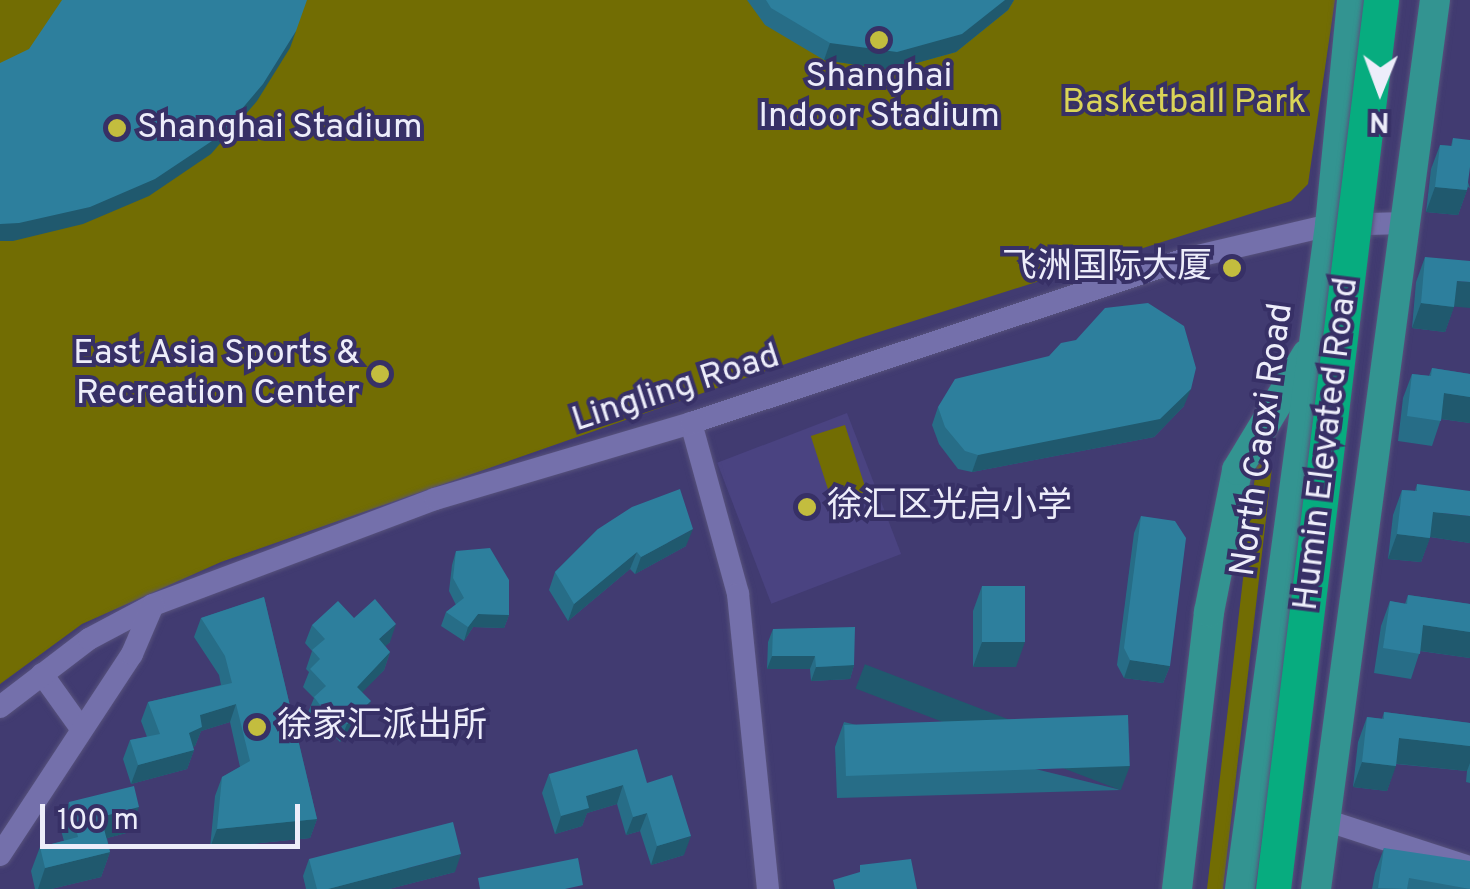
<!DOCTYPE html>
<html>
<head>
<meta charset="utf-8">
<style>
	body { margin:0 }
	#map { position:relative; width:1470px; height:889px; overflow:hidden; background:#413b71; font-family:Overpass,"Noto Sans SC",sans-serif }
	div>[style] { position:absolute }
	.built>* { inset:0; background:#4a4381; transform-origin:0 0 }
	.green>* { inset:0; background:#726d03; transform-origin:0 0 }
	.roads { filter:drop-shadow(0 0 2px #57527c) drop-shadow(0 0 2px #57527c) }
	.minor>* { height:22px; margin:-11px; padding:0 11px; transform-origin:11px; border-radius:11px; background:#7470ab }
	.major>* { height:30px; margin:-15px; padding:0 15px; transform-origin:15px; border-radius:15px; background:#339491 }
	.bridges { filter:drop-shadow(0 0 2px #57527c) drop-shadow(0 0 2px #57527c) }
	.highway-bridge>* { height:35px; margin:-17.5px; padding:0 17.5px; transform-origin:17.5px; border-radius:17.5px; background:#07ac7f }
	.wall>* { inset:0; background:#276d87 }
	.shaded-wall>* { inset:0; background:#20596e; transform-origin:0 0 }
	.building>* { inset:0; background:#2d7f9d; transform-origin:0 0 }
	.dots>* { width:28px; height:28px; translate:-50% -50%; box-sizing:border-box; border:5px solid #373066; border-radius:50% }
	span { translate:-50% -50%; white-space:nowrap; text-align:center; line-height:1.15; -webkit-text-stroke:8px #373066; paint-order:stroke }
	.poi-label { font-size:35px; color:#ededfa }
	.left { translate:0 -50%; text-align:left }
	.right { translate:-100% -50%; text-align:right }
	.park-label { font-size:35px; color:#dad457 }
	.street-label { font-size:35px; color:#ededfa }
	.north { position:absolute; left:1330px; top:40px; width:100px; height:100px; -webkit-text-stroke:8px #373066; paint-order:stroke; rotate:181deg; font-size:28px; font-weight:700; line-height:40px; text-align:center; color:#ededfa }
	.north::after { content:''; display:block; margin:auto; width:35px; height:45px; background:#ededfa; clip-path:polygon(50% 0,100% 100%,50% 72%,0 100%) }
	.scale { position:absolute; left:40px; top:804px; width:260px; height:45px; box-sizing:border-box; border:5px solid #ededfa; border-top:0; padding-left:12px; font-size:30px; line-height:35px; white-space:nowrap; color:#ededfa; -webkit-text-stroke:8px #373066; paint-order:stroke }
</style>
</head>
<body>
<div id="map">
	<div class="built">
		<div style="left:847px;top:413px;width:151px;height:139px;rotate:69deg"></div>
	</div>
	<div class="green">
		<div style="clip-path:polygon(0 0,1335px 0,1308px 184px,1291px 201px,857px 339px,221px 562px,82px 624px,0 684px)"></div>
		<div style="left:845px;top:425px;width:70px;height:36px;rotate:72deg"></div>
		<div style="clip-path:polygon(1263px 461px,1272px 467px,1223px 889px,1207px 889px,1256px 467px)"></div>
	</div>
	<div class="roads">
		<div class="minor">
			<div style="left:691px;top:423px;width:177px;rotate:74.6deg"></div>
			<div style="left:738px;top:594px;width:297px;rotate:84.2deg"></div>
			<div style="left:42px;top:674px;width:65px;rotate:54.4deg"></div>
			<div style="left:0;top:707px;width:112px;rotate:-37.4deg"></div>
			<div style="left:89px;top:639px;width:72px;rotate:-28deg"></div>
			<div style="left:153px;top:605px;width:301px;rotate:-20.6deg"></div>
			<div style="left:435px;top:499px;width:267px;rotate:-16.5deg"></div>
			<div style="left:691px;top:423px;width:521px;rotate:-18.37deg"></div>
			<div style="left:1185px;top:259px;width:149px;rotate:-13.2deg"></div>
			<div style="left:1330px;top:225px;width:76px;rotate:-1.5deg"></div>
			<div style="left:1322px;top:819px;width:156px;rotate:18deg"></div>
			<div style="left:0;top:855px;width:240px;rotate:-56.7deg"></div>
			<div style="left:132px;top:654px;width:53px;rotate:-66.8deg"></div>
		</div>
		<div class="major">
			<div style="left:1177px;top:889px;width:279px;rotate:-83.4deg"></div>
			<div style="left:1209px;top:612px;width:145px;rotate:-78.8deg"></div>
			<div style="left:1237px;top:470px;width:135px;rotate:-58.9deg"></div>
			<div style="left:1240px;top:889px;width:670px;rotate:-82.28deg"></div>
			<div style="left:1330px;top:225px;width:226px;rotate:-84.4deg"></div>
			<div style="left:1316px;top:889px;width:897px;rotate:-82.38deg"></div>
		</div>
	</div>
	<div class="bridges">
		<div class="highway-bridge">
			<div style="left:1273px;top:889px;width:896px;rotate:-83.07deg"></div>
		</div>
	</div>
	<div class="wall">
		<div style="clip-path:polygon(747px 0,1014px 0,1008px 10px,956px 52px,891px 70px,824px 60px,765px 25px)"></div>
		<div style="clip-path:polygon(1453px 138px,1470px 188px,1468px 187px,1458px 215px,1426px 212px,1431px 169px,1440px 145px,1451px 146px)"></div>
		<div style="clip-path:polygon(1425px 257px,1454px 306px,1445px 332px,1412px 328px,1416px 282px)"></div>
		<div style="clip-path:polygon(1432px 368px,1470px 374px,1470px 423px,1441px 419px,1432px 446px,1398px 441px,1403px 398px,1412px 374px,1429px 376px)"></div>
		<div style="clip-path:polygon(1184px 406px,1154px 437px,972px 472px,958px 469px,939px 444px,932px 425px,938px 407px)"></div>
		<div style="clip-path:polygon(1417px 484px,1470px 543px,1430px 537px,1421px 562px,1388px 559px,1393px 515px,1402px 490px,1415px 491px)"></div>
		<div style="clip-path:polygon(1141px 516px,1170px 666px,1163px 683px,1124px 678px,1117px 665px,1134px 533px)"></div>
		<div style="clip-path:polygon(598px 529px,686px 546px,635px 574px,630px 569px,568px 621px,549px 590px,555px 572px)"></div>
		<div style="clip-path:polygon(456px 551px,509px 615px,504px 628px,473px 627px,464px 641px,441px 626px,446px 612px,456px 605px,449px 591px,452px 565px)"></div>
		<div style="clip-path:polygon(982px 586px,1016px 667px,973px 667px,973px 611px)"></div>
		<div style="clip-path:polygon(1408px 595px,1470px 604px,1470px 658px,1420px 651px,1411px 679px,1374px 673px,1381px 626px,1390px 601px,1405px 604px)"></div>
		<div style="clip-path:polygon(264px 597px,317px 819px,310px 838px,210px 848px,215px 796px,222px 777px,240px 767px,230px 722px,201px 731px,195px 746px,193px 747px,194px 750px,187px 769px,131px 784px,123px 759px,130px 740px,147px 737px,141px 721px,148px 702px,221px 685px,219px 675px,194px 637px,201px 618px)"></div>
		<div style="clip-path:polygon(354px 618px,390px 642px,385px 646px,390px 652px,384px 670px,362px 692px,364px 719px,340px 742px,332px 734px,326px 740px,307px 715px,314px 698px,303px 687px,309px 672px,306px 669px,312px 651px,305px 643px,312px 625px)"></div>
		<div style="clip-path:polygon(773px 629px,854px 665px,850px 679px,811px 681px,810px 669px,767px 669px,768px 642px)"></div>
		<div style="clip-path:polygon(1384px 712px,1470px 723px,1470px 783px,1466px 782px,1467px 771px,1396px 764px,1387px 791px,1353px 787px,1358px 742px,1367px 717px,1382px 719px)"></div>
		<div style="clip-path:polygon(844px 722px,1121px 790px,837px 798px,835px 747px)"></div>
		<div style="clip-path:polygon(549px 774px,647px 783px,684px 855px,651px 865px,640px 831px,626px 835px,617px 804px,587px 813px,582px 826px,555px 834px,542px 793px)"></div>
		<div style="clip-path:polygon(69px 802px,130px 832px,107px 838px,110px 852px,101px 877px,51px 889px,35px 889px,31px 871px,40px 847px,64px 841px,60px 827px)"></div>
		<div style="clip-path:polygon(1384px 848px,1470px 889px,1372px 889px,1375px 873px)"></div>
		<div style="clip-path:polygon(309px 859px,455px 872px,389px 889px,306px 889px,303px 876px)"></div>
	</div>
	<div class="shaded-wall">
		<div style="clip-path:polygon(1005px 0,1014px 0,1008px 10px,956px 52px,891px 70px,824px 60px,830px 43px)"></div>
		<div style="clip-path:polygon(296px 31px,290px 48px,257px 101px,211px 154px,149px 196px,83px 224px,13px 241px,0 241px,0 224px)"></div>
		<div style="clip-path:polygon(1435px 187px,1467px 190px,1458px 215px,1426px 212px)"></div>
		<div style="clip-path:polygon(1457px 281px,1470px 282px,1470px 308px,1448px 306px)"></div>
		<div style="clip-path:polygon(1421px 303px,1454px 307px,1445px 332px,1412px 328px)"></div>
		<div style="clip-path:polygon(1191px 389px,1184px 406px,1154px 437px,972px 472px,978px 455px)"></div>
		<div style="clip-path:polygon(1444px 393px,1470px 397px,1470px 423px,1435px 418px)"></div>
		<div style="clip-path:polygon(1433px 512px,1470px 516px,1470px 543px,1424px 536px)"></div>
		<div style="clip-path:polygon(693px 529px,686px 546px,635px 574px,641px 557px)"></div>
		<div style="clip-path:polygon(1397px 534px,1430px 538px,1421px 562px,1388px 559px)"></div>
		<div style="clip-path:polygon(637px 552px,630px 569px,568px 621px,574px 604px)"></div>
		<div style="clip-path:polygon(478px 614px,509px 615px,504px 628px,473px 627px,464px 641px,468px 627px)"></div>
		<div style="clip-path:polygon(396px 624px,390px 642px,372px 658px,379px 639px)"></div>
		<div style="clip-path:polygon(1423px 625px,1470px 632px,1470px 658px,1414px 650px)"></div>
		<div style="clip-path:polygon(982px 642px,1025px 642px,1016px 667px,973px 667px)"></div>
		<div style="clip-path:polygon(390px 652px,384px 670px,350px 705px,357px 687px)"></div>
		<div style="clip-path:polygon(772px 656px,815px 656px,810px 669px,767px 669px)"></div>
		<div style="clip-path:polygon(1130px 660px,1170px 666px,1163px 683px,1124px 678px)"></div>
		<div style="clip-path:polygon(854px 665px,850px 679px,811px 681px,816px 667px)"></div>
		<div style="clip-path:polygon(371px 701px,364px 719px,340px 742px,347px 724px)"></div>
		<div style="clip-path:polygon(236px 704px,230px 722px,201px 731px,195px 746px,182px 752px,189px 733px,200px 715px)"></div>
		<div style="clip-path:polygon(339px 716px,332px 734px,326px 740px,333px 722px)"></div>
		<div style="clip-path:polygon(1399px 738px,1470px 746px,1470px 763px,1467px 771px,1390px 763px)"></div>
		<div style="clip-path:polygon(194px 750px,187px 769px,131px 784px,138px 765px)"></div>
		<div style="clip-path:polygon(1362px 762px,1396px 766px,1387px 791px,1353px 787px)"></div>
		<div style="left:1130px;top:766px;width:26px;height:284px;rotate:111deg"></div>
		<div style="clip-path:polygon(623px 785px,617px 804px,587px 813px,582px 826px,555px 834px,561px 816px,586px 796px)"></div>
		<div style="clip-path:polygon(139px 807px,130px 832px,92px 842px,101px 817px)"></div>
		<div style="clip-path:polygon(647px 813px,640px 831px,626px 835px,633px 817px)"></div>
		<div style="clip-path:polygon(317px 819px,310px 838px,210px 848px,217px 829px)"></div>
		<div style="clip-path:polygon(691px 836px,684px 855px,651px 865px,657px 846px)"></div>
		<div style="clip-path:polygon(110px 852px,101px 877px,51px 889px,38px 889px,45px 868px)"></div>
		<div style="clip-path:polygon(461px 854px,455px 872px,389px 889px,328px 889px)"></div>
	</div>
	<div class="building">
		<div style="clip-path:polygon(62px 0,307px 0,296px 31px,263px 84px,218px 137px,155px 179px,90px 207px,19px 223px,0 224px,0 63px,29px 49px)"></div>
		<div style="clip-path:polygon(766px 0,1005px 0,962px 34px,897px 52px,830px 43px,771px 8px)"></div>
		<div style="clip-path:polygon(1453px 138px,1470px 140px,1470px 167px,1467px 190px,1435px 187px,1440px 145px,1452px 146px)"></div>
		<div style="clip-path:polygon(1425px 257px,1470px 261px,1470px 282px,1457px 281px,1454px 307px,1421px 303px)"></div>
		<div style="clip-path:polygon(1148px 303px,1184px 326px,1196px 368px,1191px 389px,1160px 419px,978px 455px,965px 451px,945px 427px,938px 407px,955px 379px,1049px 356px,1061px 343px,1076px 340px,1105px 308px)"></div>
		<div style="clip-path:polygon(1432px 368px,1470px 374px,1470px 397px,1444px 393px,1441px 421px,1407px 416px,1412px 374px,1431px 376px)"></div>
		<div style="clip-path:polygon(1417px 484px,1470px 491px,1470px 516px,1433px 512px,1430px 538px,1397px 534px,1402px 490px,1417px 491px)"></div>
		<div style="clip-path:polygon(680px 489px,693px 529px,641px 557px,637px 552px,574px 604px,555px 572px,598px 529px,632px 507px)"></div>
		<div style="clip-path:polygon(1141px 516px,1175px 521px,1186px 538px,1170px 666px,1130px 660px,1124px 648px)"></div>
		<div style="clip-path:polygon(490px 548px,509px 580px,509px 615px,478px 614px,468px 627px,446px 612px,464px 598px,453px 578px,456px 551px)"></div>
		<div style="left:982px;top:586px;width:43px;height:56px"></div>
		<div style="clip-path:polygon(1408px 595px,1470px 604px,1470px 632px,1423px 625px,1420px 654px,1383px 648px,1390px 601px,1407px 604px)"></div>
		<div style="clip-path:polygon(264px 597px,317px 819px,217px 829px,222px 777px,250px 761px,236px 704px,200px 715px,202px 727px,189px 733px,194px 750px,138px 765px,130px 740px,160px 734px,148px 702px,232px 683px,225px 656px,201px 618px)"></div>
		<div style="clip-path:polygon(375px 599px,396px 624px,379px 639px,390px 652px,357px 687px,371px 701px,347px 724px,339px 716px,333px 722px,314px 697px,326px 686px,310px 669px,320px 659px,312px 650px,325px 639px,312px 625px,338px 601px,354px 618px)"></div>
		<div style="clip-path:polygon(855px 627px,854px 665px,816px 667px,815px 656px,772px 656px,773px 629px)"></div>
		<div style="clip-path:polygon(1384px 712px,1470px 723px,1470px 746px,1399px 738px,1396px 766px,1362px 762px,1367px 717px,1384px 719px)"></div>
		<div style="left:1128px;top:715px;width:51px;height:284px;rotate:88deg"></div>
		<div style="clip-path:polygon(637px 749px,647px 783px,672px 775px,691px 836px,657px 846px,647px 813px,633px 817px,623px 785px,586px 796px,589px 808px,561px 816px,549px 774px)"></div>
		<div style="clip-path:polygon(134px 786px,139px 807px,101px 817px,110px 852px,45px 868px,40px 847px,78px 837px,69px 802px)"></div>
		<div style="clip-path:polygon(453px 822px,461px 854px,328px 889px,317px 889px,309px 859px)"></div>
		<div style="clip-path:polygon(1384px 848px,1470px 861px,1470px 889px,1409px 878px,1407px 889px,1378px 888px)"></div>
		<div style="clip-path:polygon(578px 858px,583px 885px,565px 889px,480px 889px,478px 878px)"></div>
		<div style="clip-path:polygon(911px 859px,917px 889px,835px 889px,833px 880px,860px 872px,860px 865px)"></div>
	</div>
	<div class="dots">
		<div style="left:879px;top:40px;background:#c3bd3e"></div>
		<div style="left:117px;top:128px;background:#c3bd3e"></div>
		<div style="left:1232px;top:268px;background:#c3bd3e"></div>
		<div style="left:380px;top:374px;background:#c3bd3e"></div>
		<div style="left:807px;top:507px;background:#c3bd3e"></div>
		<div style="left:257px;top:727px;background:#c3bd3e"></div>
	</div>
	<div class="poi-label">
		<span style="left:879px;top:97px">Shanghai<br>Indoor Stadium</span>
		<span class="left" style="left:137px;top:128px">Shanghai Stadium</span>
		<span class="right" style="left:1212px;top:268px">飞洲国际大厦</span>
		<span class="right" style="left:360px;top:374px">East Asia Sports &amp;<br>Recreation Center</span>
		<span class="left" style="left:827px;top:507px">徐汇区光启小学</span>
		<span class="left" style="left:277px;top:727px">徐家汇派出所</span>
	</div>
	<div class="park-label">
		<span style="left:1184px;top:103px">Basketball Park</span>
	</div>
	<div class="street-label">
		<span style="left:676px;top:389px;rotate:-18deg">Lingling Road</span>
		<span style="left:1263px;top:440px;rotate:-82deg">North Caoxi Road</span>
		<span style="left:1327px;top:444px;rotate:-83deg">Humin Elevated Road</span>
	</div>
	<div class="north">N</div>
	<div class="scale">100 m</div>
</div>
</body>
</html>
